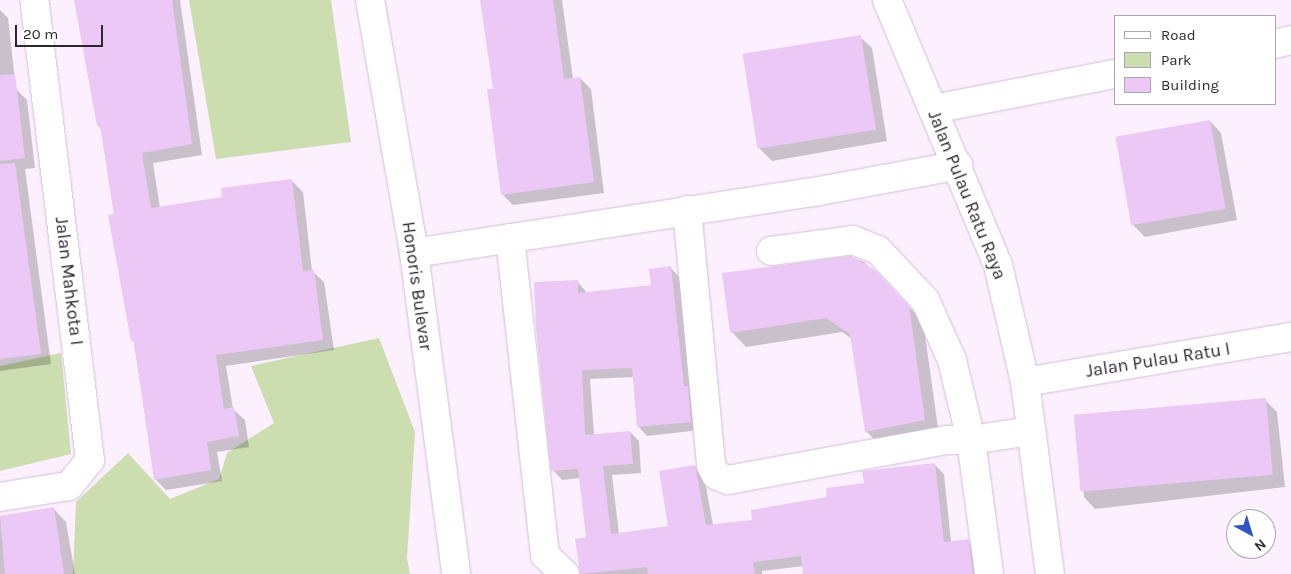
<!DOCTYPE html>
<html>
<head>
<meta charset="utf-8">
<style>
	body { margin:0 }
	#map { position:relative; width:1291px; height:574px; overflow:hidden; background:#fcf0ff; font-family:Karla,sans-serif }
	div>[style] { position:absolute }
	.green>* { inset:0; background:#ccddb0 }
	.shadow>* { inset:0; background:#0003 }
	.building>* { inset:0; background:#ecc8f6; transform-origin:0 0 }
	.roads { filter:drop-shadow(0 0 1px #d1bfd5) drop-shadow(0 0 1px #d1bfd5) }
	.minor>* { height:28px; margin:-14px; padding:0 14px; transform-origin:14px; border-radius:14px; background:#fff }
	span { translate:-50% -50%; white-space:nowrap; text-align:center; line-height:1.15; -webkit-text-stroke:4px #fff; paint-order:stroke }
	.street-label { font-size:18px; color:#2d262e }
	.legend { position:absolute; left:1114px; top:15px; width:162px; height:90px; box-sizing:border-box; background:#fff; border:1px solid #aba8ab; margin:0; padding:6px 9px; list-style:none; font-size:15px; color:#2d262e }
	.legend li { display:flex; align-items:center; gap:10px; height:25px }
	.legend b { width:25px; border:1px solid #aba8ab }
	.north { position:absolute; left:1226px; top:509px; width:50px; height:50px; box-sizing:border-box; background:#fff; border:1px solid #aba8ab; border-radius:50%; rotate:141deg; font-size:14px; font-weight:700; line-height:20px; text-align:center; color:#2d262e }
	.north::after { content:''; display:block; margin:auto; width:18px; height:22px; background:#2f54c4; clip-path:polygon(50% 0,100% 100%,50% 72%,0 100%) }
	.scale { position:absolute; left:15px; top:25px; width:88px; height:22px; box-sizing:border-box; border:2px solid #2d262e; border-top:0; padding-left:6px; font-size:15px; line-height:18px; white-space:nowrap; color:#2d262e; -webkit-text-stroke:4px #fff; paint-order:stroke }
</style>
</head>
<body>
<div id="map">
	<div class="green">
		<div style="clip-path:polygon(189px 0,331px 0,351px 142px,216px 159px)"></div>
		<div style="clip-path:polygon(379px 338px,415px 432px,407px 558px,410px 574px,73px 574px,76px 502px,128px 453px,170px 499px,219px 479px,227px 453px,274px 423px,251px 366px)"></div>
		<div style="clip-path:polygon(61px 353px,71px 454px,0 471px,0 366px)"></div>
	</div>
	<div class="shadow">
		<div style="clip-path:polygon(75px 0,180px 0,202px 155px,153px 163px,160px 208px,223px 198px,292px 181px,303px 192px,312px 271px,324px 282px,334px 350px,226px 366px,233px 409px,245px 420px,249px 447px,217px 452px,222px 481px,166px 490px,155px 479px,101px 129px,98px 125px)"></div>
		<div style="clip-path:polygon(482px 0,562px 0,573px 79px,580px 78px,591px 89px,604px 193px,513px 205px,502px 194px,494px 90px)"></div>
		<div style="clip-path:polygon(0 10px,8px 18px,16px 89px,27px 100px,35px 168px,25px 169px,51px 364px,0 371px)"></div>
		<div style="clip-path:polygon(860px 37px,872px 48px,887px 141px,772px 161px,760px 149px,745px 56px)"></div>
		<div style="clip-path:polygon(1210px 121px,1221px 133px,1237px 220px,1145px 237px,1133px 225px)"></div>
		<div style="clip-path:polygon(851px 257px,864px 262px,923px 321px,939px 435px,881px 446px,866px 431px,852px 339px,842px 332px,746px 347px,732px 332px)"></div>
		<div style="clip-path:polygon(670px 267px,679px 277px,700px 430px,647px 436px,638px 426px,634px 377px,590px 379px,594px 435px,630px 432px,639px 441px,641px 473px,612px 475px,619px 534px,670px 527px,695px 467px,704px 476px,713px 525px,753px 521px,934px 464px,944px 474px,951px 542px,968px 541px,977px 550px,980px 574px,805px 574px,804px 566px,762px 571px,762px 574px,581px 574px,576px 540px,588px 538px,580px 478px,562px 480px,553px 470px,577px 281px,587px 293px,652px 286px)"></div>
		<div style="clip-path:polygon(1265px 400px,1277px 412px,1285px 487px,1095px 509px,1084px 497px,1076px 421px)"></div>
		<div style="clip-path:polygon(53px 508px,66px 522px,75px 574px,0 574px,0 516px)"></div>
	</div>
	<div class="building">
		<div style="clip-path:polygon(74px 0,172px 0,192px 144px,142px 153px,151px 208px,222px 197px,221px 188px,292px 179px,303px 271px,314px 270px,323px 340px,216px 355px,224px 409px,234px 407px,239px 436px,207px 442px,211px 470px,154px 480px,134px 341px,131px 341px,108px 215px,114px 214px,100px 125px,97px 126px)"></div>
		<div style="clip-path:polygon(480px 0,553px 0,564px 79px,580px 77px,594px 182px,501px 195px,487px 89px,493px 89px)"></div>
		<div style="left:861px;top:35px;width:96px;height:120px;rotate:81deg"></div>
		<div style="clip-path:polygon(15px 74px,25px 158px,0 161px,0 75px)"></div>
		<div style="left:1210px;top:120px;width:90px;height:96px;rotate:80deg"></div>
		<div style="clip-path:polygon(15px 163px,41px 354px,0 359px,0 164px)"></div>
		<div style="clip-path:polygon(851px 256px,875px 270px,909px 306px,925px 420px,865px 432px,850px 334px,826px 318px,730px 333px,722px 273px)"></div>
		<div style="clip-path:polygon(671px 266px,684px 386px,688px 386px,691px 422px,637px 427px,632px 368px,582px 370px,585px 435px,630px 431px,633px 464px,603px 466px,611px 534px,668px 526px,659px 471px,695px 465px,706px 525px,752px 520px,751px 510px,827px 497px,826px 488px,864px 483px,862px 471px,935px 463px,944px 542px,969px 539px,973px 574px,803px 574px,801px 556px,753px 562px,755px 574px,648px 574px,647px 567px,580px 574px,575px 539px,586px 537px,578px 469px,551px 471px,536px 328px,534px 282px,578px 280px,578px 293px,651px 285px,649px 269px)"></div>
		<div style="left:1266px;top:398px;width:77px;height:193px;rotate:85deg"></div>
		<div style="clip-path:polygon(54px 507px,64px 574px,5px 574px,0 516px)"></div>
	</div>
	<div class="roads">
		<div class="minor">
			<div style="left:370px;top:0;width:257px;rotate:80.1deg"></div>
			<div style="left:414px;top:253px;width:324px;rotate:82.5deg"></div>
			<div style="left:887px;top:0;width:287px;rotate:67.3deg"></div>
			<div style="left:998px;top:265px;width:120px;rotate:77deg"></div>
			<div style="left:1025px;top:382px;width:194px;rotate:82.6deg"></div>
			<div style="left:1275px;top:44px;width:16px;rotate:-14deg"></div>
			<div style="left:933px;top:109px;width:185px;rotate:-10.9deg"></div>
			<div style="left:687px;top:210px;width:257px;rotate:84.6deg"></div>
			<div style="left:711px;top:466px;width:10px;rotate:61deg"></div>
			<div style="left:716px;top:475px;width:13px;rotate:23deg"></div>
			<div style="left:728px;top:480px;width:222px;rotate:-10.4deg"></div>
			<div style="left:946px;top:440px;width:25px"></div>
			<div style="left:971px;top:440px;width:61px;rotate:-8.5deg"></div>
			<div style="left:510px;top:238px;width:319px;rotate:83.7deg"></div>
			<div style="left:545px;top:555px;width:28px;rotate:44deg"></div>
			<div style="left:771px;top:251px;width:83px;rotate:-7.6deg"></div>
			<div style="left:853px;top:240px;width:27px;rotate:22deg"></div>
			<div style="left:878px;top:250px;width:69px;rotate:46.8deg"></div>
			<div style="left:925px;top:300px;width:66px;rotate:65.8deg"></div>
			<div style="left:952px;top:360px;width:82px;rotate:76.6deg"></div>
			<div style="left:971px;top:440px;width:135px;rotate:82.3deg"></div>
			<div style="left:414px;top:253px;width:405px;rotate:-8.7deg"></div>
			<div style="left:814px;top:192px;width:147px;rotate:-10.5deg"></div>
			<div style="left:1025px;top:382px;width:270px;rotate:-9.6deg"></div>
			<div style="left:0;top:497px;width:70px;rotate:-9.1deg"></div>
			<div style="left:69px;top:486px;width:33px;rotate:-51deg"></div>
			<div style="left:90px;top:460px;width:463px;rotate:-96.9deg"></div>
		</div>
	</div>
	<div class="street-label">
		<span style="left:967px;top:195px;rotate:68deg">Jalan Pulau Ratu Raya</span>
		<span style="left:69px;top:281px;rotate:83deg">Jalan Mahkota I</span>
		<span style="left:417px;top:286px;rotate:82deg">Honoris Bulevar</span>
		<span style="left:1158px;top:360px;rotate:-9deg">Jalan Pulau Ratu I</span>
	</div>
	<ul class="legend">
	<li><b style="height:6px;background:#fff"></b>Road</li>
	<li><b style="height:14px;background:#ccddb0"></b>Park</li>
	<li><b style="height:14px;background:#ecc8f6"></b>Building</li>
	</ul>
	<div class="north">N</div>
	<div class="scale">20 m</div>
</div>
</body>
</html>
